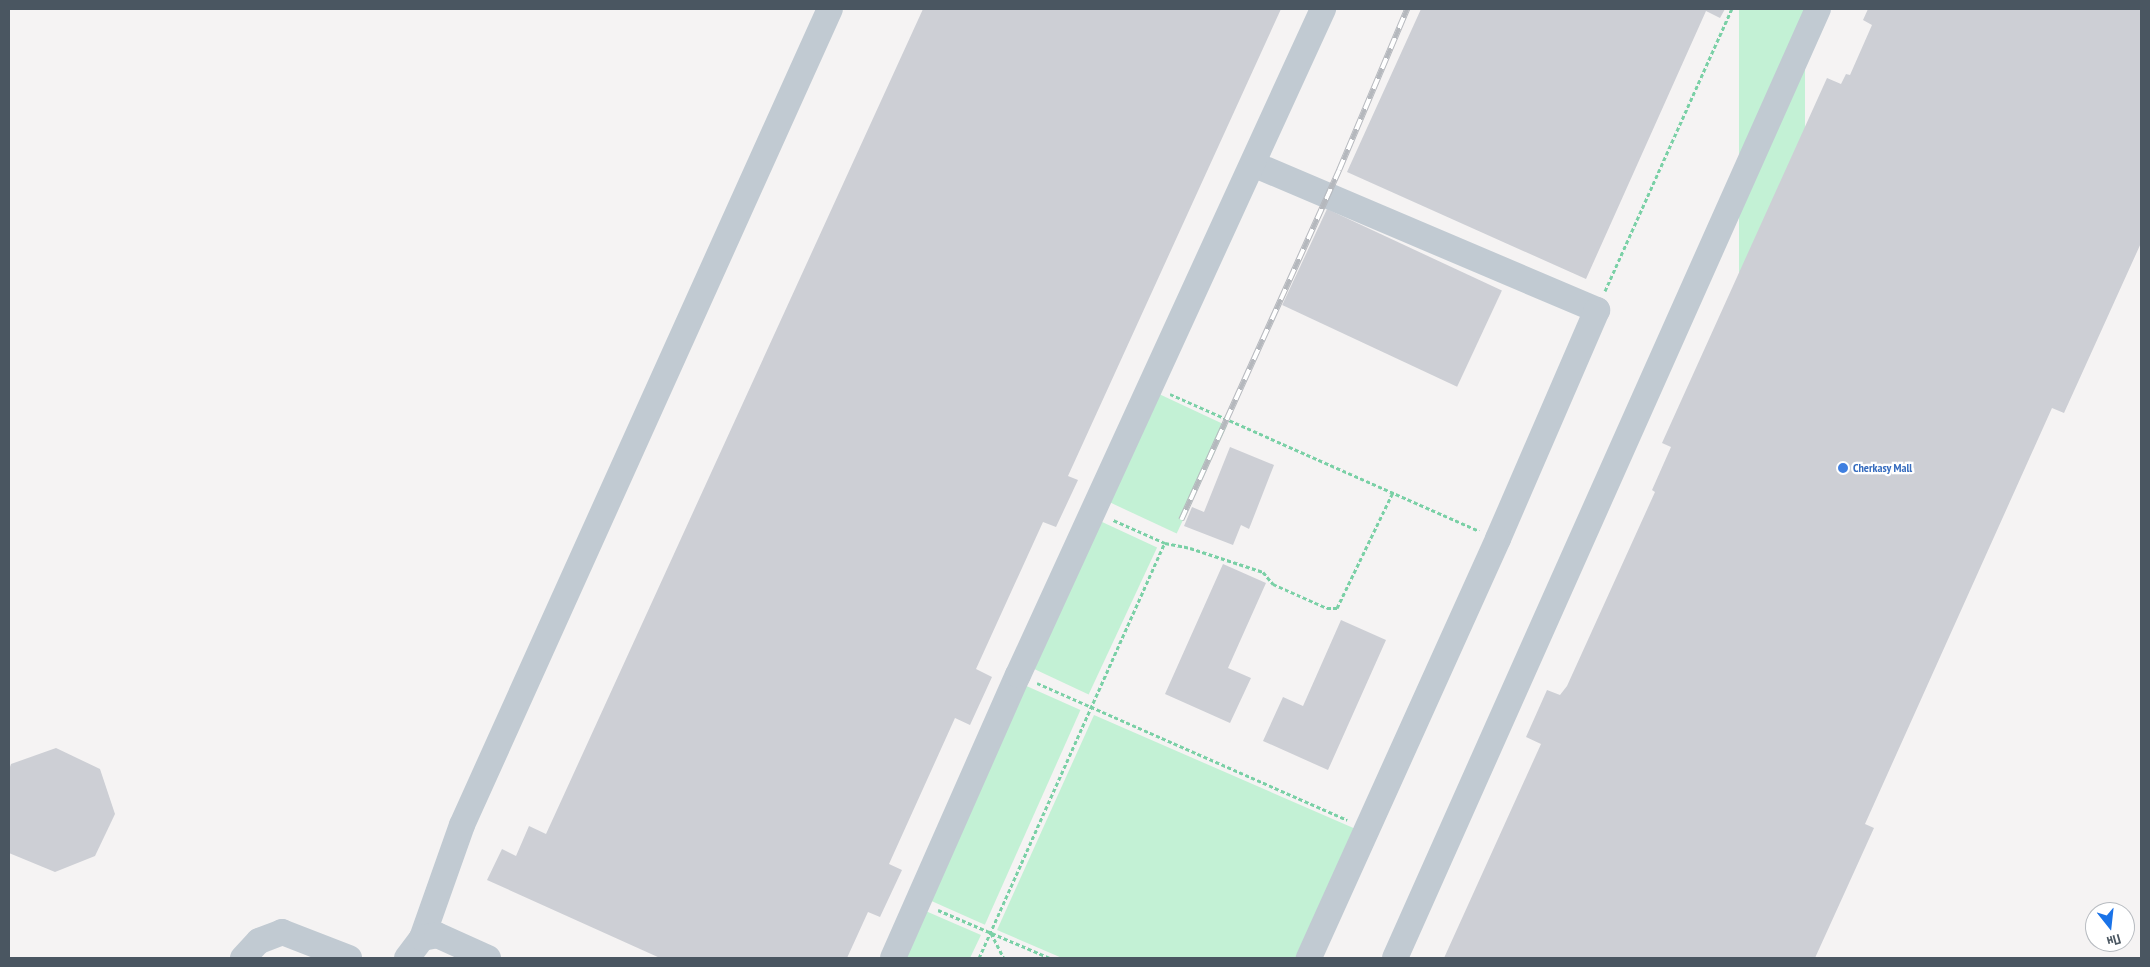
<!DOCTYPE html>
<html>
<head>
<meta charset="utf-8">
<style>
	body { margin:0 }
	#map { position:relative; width:2150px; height:967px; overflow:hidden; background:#f5f3f3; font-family:"PT Sans Narrow",sans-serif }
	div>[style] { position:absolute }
	.green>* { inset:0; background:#c3f1d5; transform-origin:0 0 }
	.building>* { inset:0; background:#cdcfd5; transform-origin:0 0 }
	.path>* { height:3px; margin-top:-1.5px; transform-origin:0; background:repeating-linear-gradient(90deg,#7ad0a6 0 4px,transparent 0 6.5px) }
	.minor>* { height:26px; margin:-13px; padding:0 13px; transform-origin:13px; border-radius:13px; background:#c1cad2 }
	.rail>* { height:5.5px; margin-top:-2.75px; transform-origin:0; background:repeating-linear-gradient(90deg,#fff 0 11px,#b5b8bd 0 22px); box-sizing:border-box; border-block:1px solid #b5b8bd }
	.dots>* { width:14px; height:14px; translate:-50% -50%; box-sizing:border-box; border:2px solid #fff; border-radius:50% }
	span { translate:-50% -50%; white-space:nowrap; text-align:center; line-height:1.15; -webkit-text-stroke:4.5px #fff; paint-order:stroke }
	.shop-label { font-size:12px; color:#366cbe; font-weight:700 }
	.left { translate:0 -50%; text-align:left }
	.frame { position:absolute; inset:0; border:10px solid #4a5661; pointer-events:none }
	.north { position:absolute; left:2085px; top:902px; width:50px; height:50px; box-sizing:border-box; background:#fff; border:1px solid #b7bbc0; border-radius:50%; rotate:164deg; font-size:14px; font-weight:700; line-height:20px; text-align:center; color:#4a5661 }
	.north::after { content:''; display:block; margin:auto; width:18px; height:22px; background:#1a73e8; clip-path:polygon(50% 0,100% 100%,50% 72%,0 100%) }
</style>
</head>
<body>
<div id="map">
	<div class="green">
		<div style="left:1739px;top:9px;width:66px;height:1039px"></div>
		<div style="left:1159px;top:394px;width:75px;height:119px;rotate:25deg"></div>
		<div style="left:1100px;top:521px;width:63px;height:162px;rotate:25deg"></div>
		<div style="left:1022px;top:684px;width:64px;height:235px;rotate:24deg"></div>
		<div style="clip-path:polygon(1094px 715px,1358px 830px,1301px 958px,1062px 958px,997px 930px)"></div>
		<div style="clip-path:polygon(921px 909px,981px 935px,970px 958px,901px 958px)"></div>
	</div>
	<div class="building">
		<div style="clip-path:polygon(923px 9px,1281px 9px,1068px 476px,1078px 480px,1056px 527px,1043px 522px,976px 669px,992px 677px,970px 725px,955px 718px,889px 864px,902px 870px,880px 917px,868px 912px,847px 958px,660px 958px,487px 880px,502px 849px,516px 856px,529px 826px,546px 834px)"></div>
		<div style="clip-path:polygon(1421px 9px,1725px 9px,1720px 18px,1706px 11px,1586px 279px,1347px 172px)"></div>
		<div style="clip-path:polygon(1868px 9px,2141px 9px,2141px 243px,2064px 413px,2052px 408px,1865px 824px,1874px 828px,1815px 958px,1444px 958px,1541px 744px,1526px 737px,1547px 690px,1560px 695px,1567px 686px,1655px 492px,1652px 490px,1671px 447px,1662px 443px,1827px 78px,1841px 84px,1846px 74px,1850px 75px,1872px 25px,1863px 20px)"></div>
		<div style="left:1327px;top:209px;width:193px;height:106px;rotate:25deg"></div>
		<div style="clip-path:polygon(1230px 447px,1274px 465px,1249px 529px,1241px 525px,1233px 545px,1184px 526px,1192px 507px,1204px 512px)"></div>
		<div style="clip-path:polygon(1223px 564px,1266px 583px,1228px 668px,1251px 678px,1230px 723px,1165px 694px)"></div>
		<div style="clip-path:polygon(1341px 620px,1386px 640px,1328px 770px,1263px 741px,1283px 697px,1303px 706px)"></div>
		<div style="clip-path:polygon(56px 748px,100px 769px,115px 814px,95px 856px,55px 872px,9px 853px,9px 770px,11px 764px)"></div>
	</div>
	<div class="path">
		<div style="left:1605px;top:291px;width:309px;rotate:-65.8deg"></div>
		<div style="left:1170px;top:394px;width:338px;rotate:23.9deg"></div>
		<div style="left:1165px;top:543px;width:25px;rotate:11deg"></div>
		<div style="left:1190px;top:548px;width:77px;rotate:18.2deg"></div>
		<div style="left:1263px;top:572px;width:16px;rotate:50deg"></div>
		<div style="left:1273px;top:584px;width:59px;rotate:24deg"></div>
		<div style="left:1327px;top:608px;width:10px"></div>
		<div style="left:1337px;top:608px;width:129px;rotate:-64.2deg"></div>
		<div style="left:1037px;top:683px;width:339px;rotate:23.8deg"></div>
		<div style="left:938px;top:910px;width:122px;rotate:23.2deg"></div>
		<div style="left:991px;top:933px;width:28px;rotate:63deg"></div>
		<div style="left:979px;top:958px;width:455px;rotate:-65.9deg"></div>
		<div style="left:1165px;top:543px;width:57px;rotate:-156.1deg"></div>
	</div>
	<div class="minor">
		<div style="left:1253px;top:164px;width:374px;rotate:23deg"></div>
		<div style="left:1597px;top:310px;width:249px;rotate:113.4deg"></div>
		<div style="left:1498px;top:539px;width:460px;rotate:114.3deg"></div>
		<div style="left:422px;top:938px;width:120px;rotate:-70.5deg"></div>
		<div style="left:462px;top:825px;width:895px;rotate:-65.73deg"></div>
		<div style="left:243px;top:958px;width:23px;rotate:-47deg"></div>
		<div style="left:259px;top:941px;width:25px;rotate:-21deg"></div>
		<div style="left:282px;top:932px;width:72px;rotate:21.2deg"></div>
		<div style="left:407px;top:958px;width:25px;rotate:-53deg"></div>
		<div style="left:422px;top:938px;width:15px;rotate:-11deg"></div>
		<div style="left:437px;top:935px;width:56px;rotate:24.3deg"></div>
		<div style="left:893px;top:958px;width:309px;rotate:-66.2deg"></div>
		<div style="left:1018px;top:675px;width:733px;rotate:-65.39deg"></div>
		<div style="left:1395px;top:958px;width:1039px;rotate:-65.98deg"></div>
	</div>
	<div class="rail">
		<div style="left:1181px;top:520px;width:384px;rotate:-65.7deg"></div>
		<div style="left:1339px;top:170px;width:175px;rotate:-67.1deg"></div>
	</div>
	<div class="dots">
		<div style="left:1843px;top:468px;background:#3f7fe0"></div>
	</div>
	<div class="shop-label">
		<span class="left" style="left:1853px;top:468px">Cherkasy Mall</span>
	</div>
	<div class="frame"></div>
	<div class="north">Пн</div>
</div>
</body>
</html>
